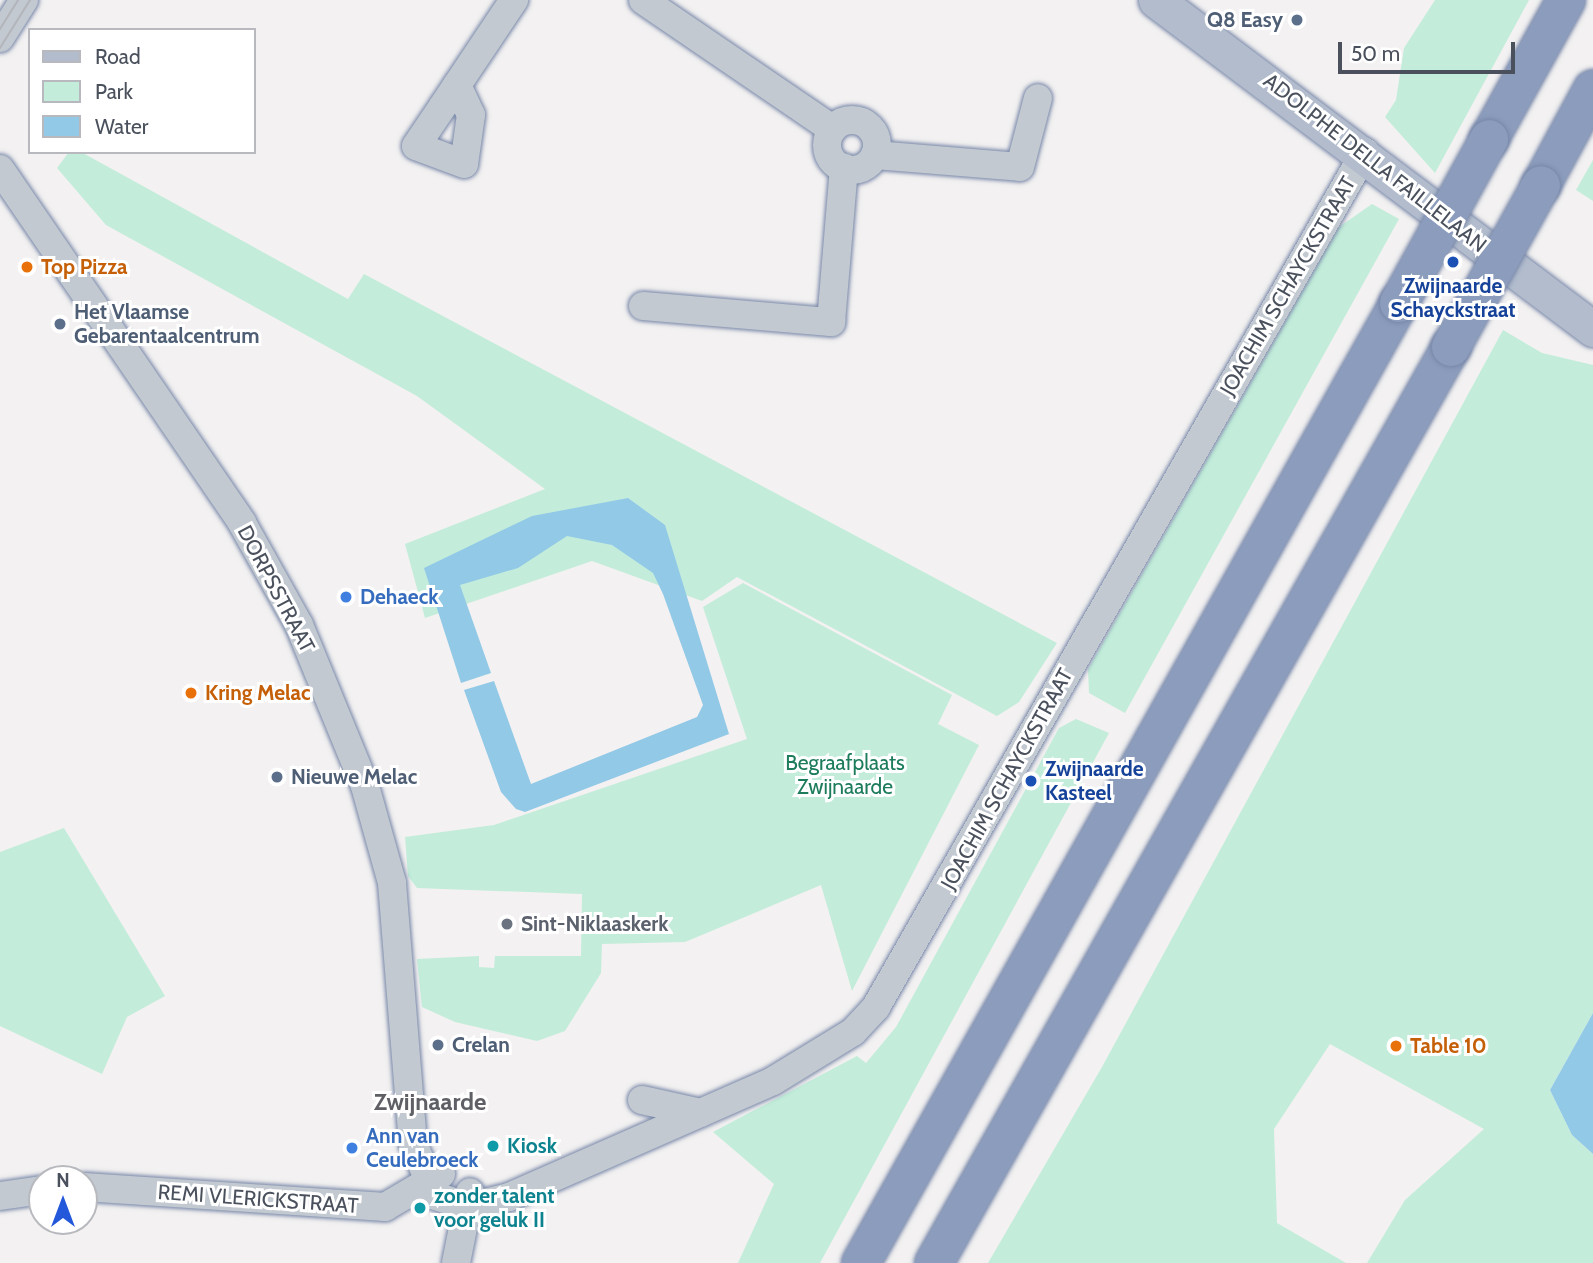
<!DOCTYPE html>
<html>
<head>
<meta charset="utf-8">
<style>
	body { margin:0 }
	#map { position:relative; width:1593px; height:1263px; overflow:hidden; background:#f3f1f1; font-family:Cabin,sans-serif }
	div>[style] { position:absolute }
	.green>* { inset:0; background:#c3edda }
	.water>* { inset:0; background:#92c9e7 }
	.roads { filter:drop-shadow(0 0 2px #7787a8) drop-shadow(0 0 2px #7787a8) }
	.minor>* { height:28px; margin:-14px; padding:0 14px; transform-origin:14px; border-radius:14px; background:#c2c9d1 }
	.minor>.ring { margin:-14px; padding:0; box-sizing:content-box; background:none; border:28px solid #c2c9d1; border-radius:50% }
	.major>* { height:35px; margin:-17.5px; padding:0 17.5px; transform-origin:17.5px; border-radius:17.5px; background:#b2bccd }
	.highway>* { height:38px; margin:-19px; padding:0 19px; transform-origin:19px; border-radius:19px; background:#8c9cbc }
	.tram>* { height:2px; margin:-1px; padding:0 1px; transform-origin:1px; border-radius:1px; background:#b3b5bb }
	.bridges { filter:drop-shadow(0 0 2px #7787a8) drop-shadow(0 0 2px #7787a8) }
	.highway-bridge>* { height:38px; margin:-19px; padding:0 19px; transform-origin:19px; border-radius:19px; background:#8c9cbc }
	.dots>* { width:19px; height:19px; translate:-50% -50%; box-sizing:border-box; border:4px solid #fff; border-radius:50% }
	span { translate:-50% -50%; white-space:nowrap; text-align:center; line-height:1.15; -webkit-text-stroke:6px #fff; paint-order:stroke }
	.service-label { font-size:21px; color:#4e5e75; font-weight:700 }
	.right { translate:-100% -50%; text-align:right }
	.left { translate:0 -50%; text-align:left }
	.street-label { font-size:21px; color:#4a515d }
	.food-label { font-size:21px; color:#c56008; font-weight:700 }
	.transit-label { font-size:21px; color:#164399; font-weight:700 }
	.shop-label { font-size:21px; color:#366cbe; font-weight:700 }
	.park-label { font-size:21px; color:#1d7c5b }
	.worship-label { font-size:21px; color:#5b616d; font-weight:700 }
	.culture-label { font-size:21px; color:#0d838f; font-weight:700 }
	.quarter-label { font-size:24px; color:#5e6065; font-weight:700 }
	.legend { position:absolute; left:28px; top:28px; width:228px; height:126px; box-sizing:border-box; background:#fff; border:2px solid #b7b9be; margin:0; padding:9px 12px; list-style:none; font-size:21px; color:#4a515d }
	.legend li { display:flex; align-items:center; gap:14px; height:35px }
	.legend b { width:35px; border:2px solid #b7b9be }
	.north { position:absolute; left:28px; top:1165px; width:70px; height:70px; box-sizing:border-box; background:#fff; border:2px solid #b7b9be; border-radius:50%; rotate:0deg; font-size:19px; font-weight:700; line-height:28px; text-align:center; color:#4a515d }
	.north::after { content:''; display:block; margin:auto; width:24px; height:32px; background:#2458da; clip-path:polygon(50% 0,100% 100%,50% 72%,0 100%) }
	.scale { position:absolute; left:1338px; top:42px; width:177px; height:32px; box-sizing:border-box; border:4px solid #4a515d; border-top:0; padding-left:9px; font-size:21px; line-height:24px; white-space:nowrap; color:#4a515d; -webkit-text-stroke:5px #fff; paint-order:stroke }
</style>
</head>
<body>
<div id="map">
	<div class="green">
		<div style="clip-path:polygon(1435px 0,1529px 0,1435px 173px,1385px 117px,1396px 100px,1404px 48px)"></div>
		<div style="clip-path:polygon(69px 152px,81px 152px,348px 299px,364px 274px,1057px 643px,1019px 702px,997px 716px,737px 577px,702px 601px,592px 561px,425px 618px,405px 544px,545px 489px,417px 396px,106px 225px,57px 168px)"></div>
		<div style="clip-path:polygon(1593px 160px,1593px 201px,1576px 190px)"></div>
		<div style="clip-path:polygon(1372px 204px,1399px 219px,1125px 713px,1089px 693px,1088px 669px,1339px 227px)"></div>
		<div style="clip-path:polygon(1503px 330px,1542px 353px,1593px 365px,1593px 1013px,1550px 1090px,1572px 1135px,1593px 1154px,1593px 1263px,1367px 1263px,1405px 1200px,1484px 1129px,1330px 1044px,1274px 1129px,1277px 1223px,1346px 1263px,988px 1263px,1102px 1067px)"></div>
		<div style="clip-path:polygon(743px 583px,952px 695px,938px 724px,979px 745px,852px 991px,821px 885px,685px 942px,602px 944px,601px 973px,565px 1031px,537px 1041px,455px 1022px,422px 1007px,417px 959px,479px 956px,479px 967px,494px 968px,495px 956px,581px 956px,582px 894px,417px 888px,408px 876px,405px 837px,494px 825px,747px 739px,703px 607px)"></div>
		<div style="clip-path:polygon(1076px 719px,1109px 733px,820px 1263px,738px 1263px,774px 1184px,713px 1132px,857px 1056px,866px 1063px,896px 1027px,1059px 728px)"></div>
		<div style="clip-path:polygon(64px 828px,165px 996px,127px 1017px,102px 1074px,0 1026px,0 852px)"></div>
	</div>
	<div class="water">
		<div style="clip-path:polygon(628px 498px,665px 525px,729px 734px,525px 812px,516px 809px,501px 792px,464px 690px,494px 681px,531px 784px,697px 717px,703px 705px,663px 594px,653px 573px,612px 545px,567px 536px,518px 568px,460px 585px,491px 673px,461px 683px,424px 568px,532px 516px)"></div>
		<div style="clip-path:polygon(1593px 1013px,1593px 1154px,1572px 1135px,1550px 1090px)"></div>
	</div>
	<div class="roads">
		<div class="minor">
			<div style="left:643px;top:0;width:229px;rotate:34.3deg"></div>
			<div style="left:0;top:38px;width:45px;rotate:-57.7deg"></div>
			<div style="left:457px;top:85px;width:33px;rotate:65deg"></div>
			<div style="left:471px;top:115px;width:49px;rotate:98.1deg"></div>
			<div style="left:464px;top:164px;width:51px;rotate:-159.4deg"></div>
			<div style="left:416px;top:146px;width:48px;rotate:-56deg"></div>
			<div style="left:443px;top:106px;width:128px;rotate:-56.2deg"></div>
			<div class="ring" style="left:827px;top:120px;width:22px;height:22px"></div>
			<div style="left:875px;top:155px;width:145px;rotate:4.7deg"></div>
			<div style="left:1020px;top:167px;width:71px;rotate:-75.4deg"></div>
			<div style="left:0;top:169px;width:429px;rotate:55.6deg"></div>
			<div style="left:242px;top:523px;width:117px;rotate:60.8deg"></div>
			<div style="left:299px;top:625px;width:174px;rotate:67.7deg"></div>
			<div style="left:365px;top:786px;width:101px;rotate:74.4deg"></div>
			<div style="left:392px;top:883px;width:262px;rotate:85.4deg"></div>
			<div style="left:413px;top:1144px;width:57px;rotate:66.1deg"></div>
			<div style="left:436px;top:1196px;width:34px;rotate:19deg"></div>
			<div style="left:468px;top:1207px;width:42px;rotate:-13.7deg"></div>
			<div style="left:509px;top:1197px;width:288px;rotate:-23.7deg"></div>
			<div style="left:773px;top:1081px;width:94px;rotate:-31.5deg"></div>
			<div style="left:853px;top:1032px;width:34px;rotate:-47deg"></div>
			<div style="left:876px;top:1007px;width:985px;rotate:-60.23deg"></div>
			<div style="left:643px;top:306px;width:189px;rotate:4.9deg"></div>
			<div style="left:831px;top:322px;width:155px;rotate:-85.2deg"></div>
			<div style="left:642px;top:1100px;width:60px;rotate:12.4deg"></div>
			<div style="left:84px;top:1187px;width:302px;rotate:3.8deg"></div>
			<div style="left:385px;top:1207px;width:65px;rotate:-30.5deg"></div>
			<div style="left:0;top:1196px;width:42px;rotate:-8.1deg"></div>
			<div style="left:456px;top:1263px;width:72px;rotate:-78.8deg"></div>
		</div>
		<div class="major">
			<div style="left:1156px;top:0;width:547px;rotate:36.97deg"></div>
		</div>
		<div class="highway">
			<div style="left:1489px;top:139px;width:159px;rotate:-61deg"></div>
			<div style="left:1541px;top:185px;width:109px;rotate:-61.6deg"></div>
			<div style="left:861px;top:1263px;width:1100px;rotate:-60.73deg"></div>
			<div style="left:934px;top:1263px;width:1052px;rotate:-60.56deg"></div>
		</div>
	</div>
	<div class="tram">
		<div style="left:0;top:29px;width:34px;rotate:-58deg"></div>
		<div style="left:0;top:48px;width:57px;rotate:-58deg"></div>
	</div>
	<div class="bridges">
		<div class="highway-bridge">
			<div style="left:1399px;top:303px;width:187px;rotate:-61.2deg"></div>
			<div style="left:1451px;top:347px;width:185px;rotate:-60.9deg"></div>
		</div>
	</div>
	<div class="dots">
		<div style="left:1297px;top:20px;background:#5c6f8a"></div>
		<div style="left:1453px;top:262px;background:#1a4fb4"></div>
		<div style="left:27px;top:267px;background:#e8710a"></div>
		<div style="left:60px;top:324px;background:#5c6f8a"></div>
		<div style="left:346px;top:597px;background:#3f7fe0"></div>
		<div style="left:191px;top:693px;background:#e8710a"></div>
		<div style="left:277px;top:777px;background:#5c6f8a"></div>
		<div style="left:1031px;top:781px;background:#1a4fb4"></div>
		<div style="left:507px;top:924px;background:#6b7280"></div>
		<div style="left:438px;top:1045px;background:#5c6f8a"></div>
		<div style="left:1396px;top:1046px;background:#e8710a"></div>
		<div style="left:493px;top:1146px;background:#0f9aa8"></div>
		<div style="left:352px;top:1148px;background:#3f7fe0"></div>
		<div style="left:420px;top:1208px;background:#0f9aa8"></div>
	</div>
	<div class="service-label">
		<span class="right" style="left:1283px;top:20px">Q8 Easy</span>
		<span class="left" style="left:74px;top:324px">Het Vlaamse<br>Gebarentaalcentrum</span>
		<span class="left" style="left:291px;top:777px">Nieuwe Melac</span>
		<span class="left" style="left:452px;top:1045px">Crelan</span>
	</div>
	<div class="street-label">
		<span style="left:1375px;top:163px;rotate:38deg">ADOLPHE DELLA FAILLELAAN</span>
		<span style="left:1288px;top:286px;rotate:-60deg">JOACHIM SCHAYCKSTRAAT</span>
		<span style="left:276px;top:589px;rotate:62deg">DORPSSTRAAT</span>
		<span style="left:1007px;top:779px;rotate:-61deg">JOACHIM SCHAYCKSTRAAT</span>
		<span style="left:258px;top:1199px;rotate:4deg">REMI VLERICKSTRAAT</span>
	</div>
	<div class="food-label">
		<span class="left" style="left:41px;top:267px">Top Pizza</span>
		<span class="left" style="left:205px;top:693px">Kring Melac</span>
		<span class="left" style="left:1410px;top:1046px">Table 10</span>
	</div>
	<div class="transit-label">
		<span style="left:1453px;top:298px">Zwijnaarde<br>Schayckstraat</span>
		<span class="left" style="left:1045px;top:781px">Zwijnaarde<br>Kasteel</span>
	</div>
	<div class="shop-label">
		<span class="left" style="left:360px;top:597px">Dehaeck</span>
		<span class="left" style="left:366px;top:1148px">Ann van<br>Ceulebroeck</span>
	</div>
	<div class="park-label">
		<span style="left:845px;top:775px">Begraafplaats<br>Zwijnaarde</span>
	</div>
	<div class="worship-label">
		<span class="left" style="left:521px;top:924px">Sint-Niklaaskerk</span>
	</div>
	<div class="culture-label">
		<span class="left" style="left:507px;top:1146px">Kiosk</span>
		<span class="left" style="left:434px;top:1208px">zonder talent<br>voor geluk II</span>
	</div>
	<div class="quarter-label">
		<span style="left:430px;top:1102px">Zwijnaarde</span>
	</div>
	<ul class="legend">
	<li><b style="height:9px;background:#b2bccd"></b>Road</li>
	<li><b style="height:19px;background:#c3edda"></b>Park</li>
	<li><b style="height:19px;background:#92c9e7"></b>Water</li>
	</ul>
	<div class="north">N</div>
	<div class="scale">50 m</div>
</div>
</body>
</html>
